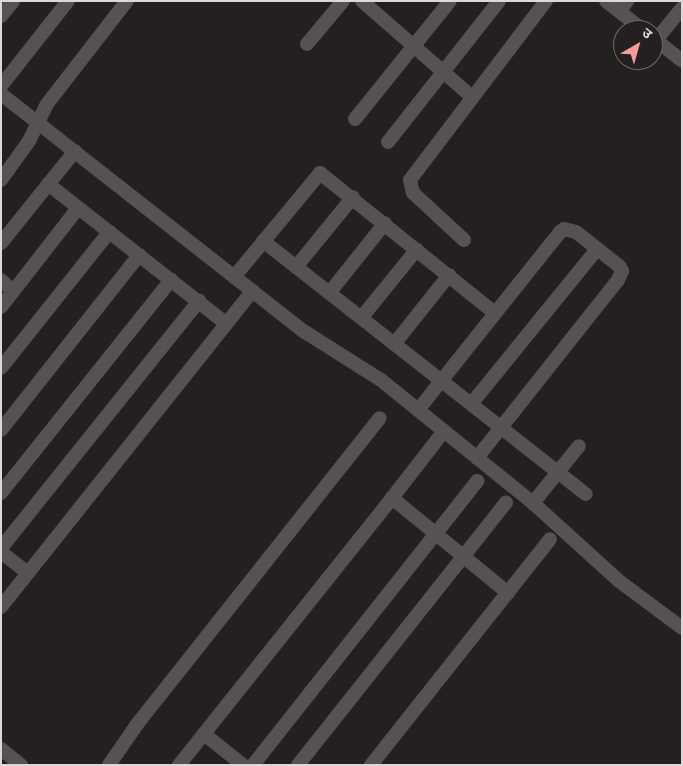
<!DOCTYPE html>
<html>
<head>
<meta charset="utf-8">
<style>
	body { margin:0 }
	#map { position:relative; width:683px; height:766px; overflow:hidden; background:#242020; font-family:"Nunito Sans","Noto Sans Devanagari",sans-serif }
	div>[style] { position:absolute }
	.street>* { height:14px; margin:-7px; padding:0 7px; transform-origin:7px; border-radius:7px; background:#575252 }
	span { translate:-50% -50%; white-space:nowrap; text-align:center; line-height:1.15; -webkit-text-stroke:5px #242020; paint-order:stroke }
	.frame { position:absolute; inset:0; border:2px solid #dbd8d8; pointer-events:none }
	.north { position:absolute; left:613px; top:20px; width:50px; height:50px; box-sizing:border-box; background:#242020; border:1px solid #6d6a6a; border-radius:50%; rotate:38deg; font-size:14px; font-weight:700; line-height:20px; text-align:center; color:#dbd8d8 }
	.north::after { content:''; display:block; margin:auto; width:18px; height:22px; background:#f59b9a; clip-path:polygon(50% 0,100% 100%,50% 72%,0 100%) }
</style>
</head>
<body>
<div id="map">
	<div class="street">
		<div style="left:362px;top:1px;width:146px;rotate:41.1deg"></div>
		<div style="left:606px;top:1px;width:47px;rotate:38.1deg"></div>
		<div style="left:619px;top:11px;width:13px;rotate:-51deg"></div>
		<div style="left:1px;top:16px;width:19px;rotate:-51deg"></div>
		<div style="left:653px;top:38px;width:37px;rotate:38deg"></div>
		<div style="left:656px;top:40px;width:41px;rotate:-50.9deg"></div>
		<div style="left:307px;top:44px;width:56px;rotate:-50.1deg"></div>
		<div style="left:1px;top:86px;width:108px;rotate:-51.8deg"></div>
		<div style="left:1px;top:94px;width:386px;rotate:38.1deg"></div>
		<div style="left:305px;top:332px;width:90px;rotate:32.3deg"></div>
		<div style="left:381px;top:380px;width:196px;rotate:39deg"></div>
		<div style="left:533px;top:503px;width:116px;rotate:42.2deg"></div>
		<div style="left:619px;top:581px;width:79px;rotate:36.7deg"></div>
		<div style="left:355px;top:119px;width:151px;rotate:-51.2deg"></div>
		<div style="left:388px;top:142px;width:179px;rotate:-51.8deg"></div>
		<div style="left:1px;top:180px;width:48px;rotate:-54.3deg"></div>
		<div style="left:29px;top:141px;width:41px;rotate:-64.1deg"></div>
		<div style="left:47px;top:104px;width:130px;rotate:-52.2deg"></div>
		<div style="left:48px;top:184px;width:225px;rotate:38.1deg"></div>
		<div style="left:464px;top:240px;width:69px;rotate:-137.3deg"></div>
		<div style="left:413px;top:193px;width:13px;rotate:-103deg"></div>
		<div style="left:410px;top:180px;width:225px;rotate:-52.8deg"></div>
		<div style="left:263px;top:241px;width:410px;rotate:38.1deg"></div>
		<div style="left:1px;top:243px;width:118px;rotate:-51.2deg"></div>
		<div style="left:296px;top:267px;width:90px;rotate:-50.8deg"></div>
		<div style="left:234px;top:277px;width:135px;rotate:-50.4deg"></div>
		<div style="left:320px;top:173px;width:224px;rotate:38.7deg"></div>
		<div style="left:1px;top:280px;width:16px;rotate:43deg"></div>
		<div style="left:330px;top:292px;width:88px;rotate:-51.4deg"></div>
		<div style="left:1px;top:307px;width:125px;rotate:-52.1deg"></div>
		<div style="left:362px;top:317px;width:87px;rotate:-51deg"></div>
		<div style="left:395px;top:343px;width:87px;rotate:-51.5deg"></div>
		<div style="left:1px;top:368px;width:174px;rotate:-51.5deg"></div>
		<div style="left:472px;top:403px;width:198px;rotate:-50.9deg"></div>
		<div style="left:418px;top:410px;width:228px;rotate:-51.4deg"></div>
		<div style="left:560px;top:232px;width:5px;rotate:-37deg"></div>
		<div style="left:564px;top:229px;width:12px;rotate:14deg"></div>
		<div style="left:576px;top:232px;width:55px;rotate:38.3deg"></div>
		<div style="left:619px;top:266px;width:6px;rotate:59deg"></div>
		<div style="left:622px;top:271px;width:10px;rotate:114deg"></div>
		<div style="left:618px;top:280px;width:227px;rotate:128.4deg"></div>
		<div style="left:1px;top:430px;width:223px;rotate:-51.7deg"></div>
		<div style="left:444px;top:431px;width:85px;rotate:127.8deg"></div>
		<div style="left:392px;top:498px;width:150px;rotate:39.3deg"></div>
		<div style="left:1px;top:493px;width:273px;rotate:-51.4deg"></div>
		<div style="left:533px;top:503px;width:73px;rotate:-51.1deg"></div>
		<div style="left:1px;top:548px;width:317px;rotate:-51.3deg"></div>
		<div style="left:1px;top:552px;width:34px;rotate:38deg"></div>
		<div style="left:1px;top:607px;width:404px;rotate:-51.5deg"></div>
		<div style="left:204px;top:734px;width:50px;rotate:38.5deg"></div>
		<div style="left:1px;top:749px;width:26px;rotate:39deg"></div>
		<div style="left:109px;top:765px;width:51px;rotate:-55.4deg"></div>
		<div style="left:138px;top:723px;width:389px;rotate:-51.6deg"></div>
		<div style="left:179px;top:765px;width:342px;rotate:-51.4deg"></div>
		<div style="left:253px;top:765px;width:362px;rotate:-51.7deg"></div>
		<div style="left:298px;top:765px;width:335px;rotate:-51.6deg"></div>
		<div style="left:371px;top:765px;width:288px;rotate:-51.6deg"></div>
	</div>
	<div class="frame"></div>
	<div class="north">उ</div>
</div>
</body>
</html>
